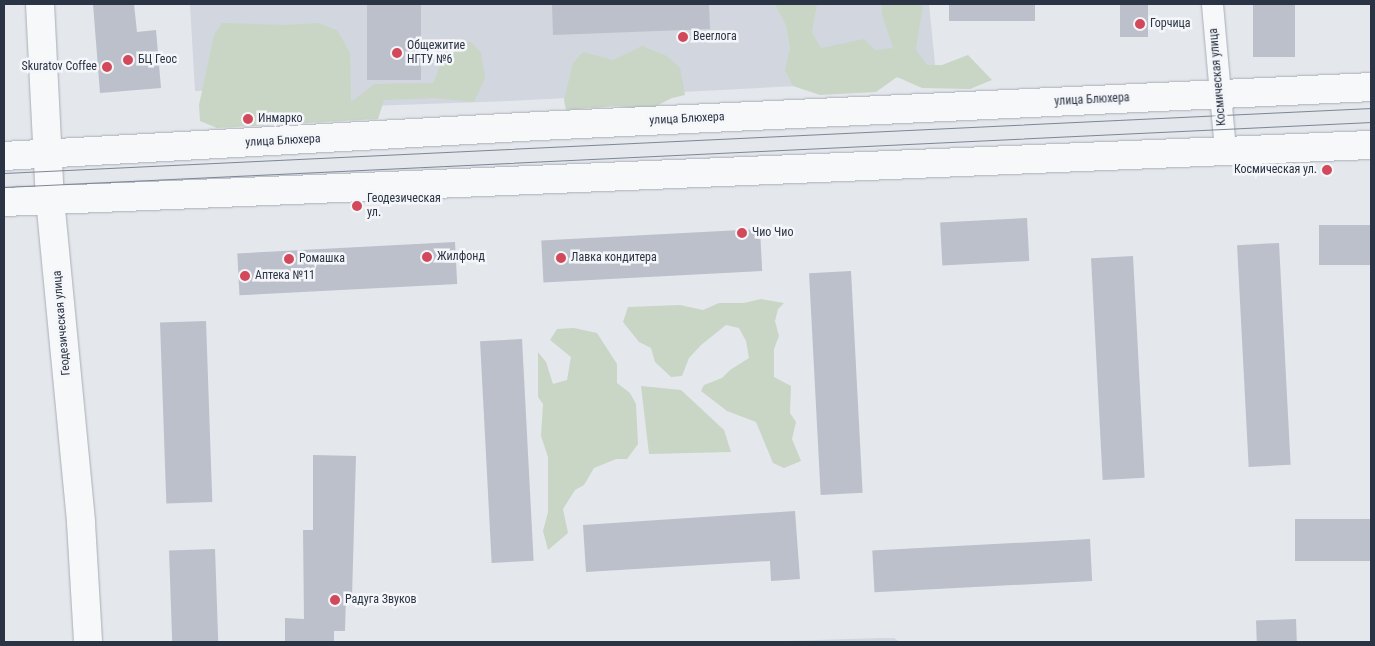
<!DOCTYPE html>
<html>
<head>
<meta charset="utf-8">
<style>
	body { margin:0 }
	#map { position:relative; width:1375px; height:646px; overflow:hidden; background:#e4e7ec; font-family:"Roboto Condensed",sans-serif }
	div>[style] { position:absolute }
	.built>* { inset:0; background:#d2d6de }
	.green>* { inset:0; background:#c9d6c5 }
	.building>* { inset:0; background:#bbc0ca; transform-origin:0 0 }
	.roads { filter:drop-shadow(0 0 1px #a9aeb7) drop-shadow(0 0 1px #a9aeb7) }
	.minor>* { height:21px; margin:-10.5px; padding:0 10.5px; transform-origin:10.5px; border-radius:10.5px; background:#f7f8fa }
	.tertiary>* { height:28px; margin:-14px; padding:0 14px; transform-origin:14px; border-radius:14px; background:#f7f8fa }
	.tram>* { height:1px; margin:-0.5px; padding:0 0.5px; transform-origin:0.5px; border-radius:0.5px; background:#7d8696 }
	.dots>* { width:14px; height:14px; translate:-50% -50%; box-sizing:border-box; border:2px solid #f4f6f9; border-radius:50% }
	span { translate:-50% -50%; white-space:nowrap; text-align:center; line-height:1.15; -webkit-text-stroke:5px #f4f6f9; paint-order:stroke }
	.poi-label { font-size:12px; color:#2b3445 }
	.left { translate:0 -50%; text-align:left }
	.right { translate:-100% -50%; text-align:right }
	.street-label { font-size:12px; color:#2b3445 }
	.frame { position:absolute; inset:0; border:5px solid #2b3445; pointer-events:none }
</style>
</head>
<body>
<div id="map">
	<div class="built">
		<div style="clip-path:polygon(190px 4px,929px 4px,936px 74px,797px 86px,509px 101px,258px 110px,255px 89px,195px 91px)"></div>
		<div style="clip-path:polygon(894px 638px,900px 642px,750px 642px,881px 638px)"></div>
	</div>
	<div class="green">
		<div style="clip-path:polygon(817px 4px,812px 32px,821px 48px,864px 39px,875px 50px,893px 48px,882px 15px,882px 4px,923px 4px,916px 50px,927px 65px,942px 65px,968px 55px,992px 80px,970px 89px,922px 88px,897px 77px,876px 92px,820px 95px,793px 86px,785px 70px,790px 48px,786px 25px,775px 4px)"></div>
		<div style="clip-path:polygon(222px 23px,283px 25px,319px 23px,338px 31px,350px 53px,351px 102px,374px 84px,433px 83px,442px 61px,450px 55px,456px 42px,471px 42px,481px 53px,485px 78px,474px 102px,435px 98px,384px 100px,378px 119px,217px 128px,200px 121px,199px 105px,214px 35px)"></div>
		<div style="clip-path:polygon(642px 46px,667px 56px,680px 68px,685px 95px,672px 98px,648px 110px,618px 106px,566px 110px,564px 100px,573px 63px,583px 52px,613px 60px)"></div>
		<div style="clip-path:polygon(761px 299px,784px 303px,778px 309px,775px 321px,779px 336px,774px 349px,774px 377px,791px 386px,790px 413px,796px 422px,792px 439px,801px 461px,784px 468px,773px 463px,756px 422px,727px 411px,701px 391px,704px 385px,722px 378px,730px 370px,749px 358px,746px 341px,739px 328px,726px 325px,701px 345px,689px 358px,682px 376px,671px 377px,655px 362px,651px 348px,639px 342px,623px 322px,628px 307px,680px 305px,703px 310px,719px 303px,744px 303px)"></div>
		<div style="clip-path:polygon(574px 328px,597px 333px,617px 364px,617px 383px,630px 393px,636px 404px,638px 444px,627px 459px,616px 459px,594px 468px,584px 485px,575px 490px,563px 509px,568px 533px,548px 550px,543px 531px,548px 512px,548px 457px,541px 436px,543px 404px,538px 397px,538px 352px,546px 362px,553px 384px,567px 380px,571px 357px,550px 340px,557px 329px)"></div>
		<div style="clip-path:polygon(641px 386px,681px 390px,724px 430px,731px 452px,649px 454px)"></div>
	</div>
	<div class="building">
		<div style="clip-path:polygon(93px 4px,134px 4px,137px 32px,156px 30px,161px 88px,100px 93px)"></div>
		<div style="left:367px;top:4px;width:54px;height:76px"></div>
		<div style="clip-path:polygon(552px 4px,709px 4px,710px 29px,553px 35px)"></div>
		<div style="left:949px;top:4px;width:86px;height:17px"></div>
		<div style="left:1120px;top:4px;width:28px;height:33px"></div>
		<div style="left:1253px;top:4px;width:42px;height:53px"></div>
		<div style="left:1027px;top:218px;width:43px;height:87px;rotate:87deg"></div>
		<div style="left:1371px;top:225px;width:40px;height:52px;rotate:90deg"></div>
		<div style="left:760px;top:229px;width:42px;height:219px;rotate:87deg"></div>
		<div style="left:455px;top:242px;width:42px;height:218px;rotate:87deg"></div>
		<div style="left:1279px;top:243px;width:222px;height:42px;rotate:87deg"></div>
		<div style="left:1133px;top:256px;width:222px;height:42px;rotate:87deg"></div>
		<div style="left:851px;top:271px;width:222px;height:42px;rotate:87deg"></div>
		<div style="left:206px;top:321px;width:181px;height:46px;rotate:88deg"></div>
		<div style="left:522px;top:339px;width:222px;height:42px;rotate:87deg"></div>
		<div style="clip-path:polygon(313px 455px,356px 456px,352px 597px,346px 596px,345px 631px,334px 631px,334px 642px,285px 642px,285px 618px,304px 619px,303px 530px,313px 530px)"></div>
		<div style="clip-path:polygon(795px 511px,800px 579px,771px 581px,770px 561px,586px 572px,583px 525px)"></div>
		<div style="left:1371px;top:519px;width:42px;height:76px;rotate:90deg"></div>
		<div style="left:1090px;top:539px;width:42px;height:218px;rotate:87deg"></div>
		<div style="left:215px;top:549px;width:93px;height:46px;rotate:88deg"></div>
		<div style="left:1296px;top:619px;width:23px;height:40px;rotate:88deg"></div>
	</div>
	<div class="roads">
		<div class="minor">
			<div style="left:1212px;top:4px;width:147px;rotate:84.9deg"></div>
		</div>
		<div class="tertiary">
			<div style="left:40px;top:4px;width:195px;rotate:87.1deg"></div>
			<div style="left:50px;top:199px;width:325px;rotate:84.5deg"></div>
			<div style="left:81px;top:523px;width:119px;rotate:86.6deg"></div>
			<div style="left:4px;top:156px;width:536px;rotate:-3.21deg"></div>
			<div style="left:539px;top:126px;width:833px;rotate:-2.68deg"></div>
			<div style="left:4px;top:202px;width:1368px;rotate:-2.39deg"></div>
		</div>
	</div>
	<div class="tram">
		<div style="left:4px;top:173px;width:1369px;rotate:-2.72deg"></div>
		<div style="left:4px;top:187px;width:1369px;rotate:-2.72deg"></div>
	</div>
	<div class="dots">
		<div style="left:1140px;top:24px;background:#d1495b"></div>
		<div style="left:683px;top:37px;background:#d1495b"></div>
		<div style="left:397px;top:53px;background:#d1495b"></div>
		<div style="left:128px;top:60px;background:#d1495b"></div>
		<div style="left:107px;top:67px;background:#d1495b"></div>
		<div style="left:248px;top:119px;background:#d1495b"></div>
		<div style="left:1327px;top:170px;background:#d1495b"></div>
		<div style="left:357px;top:206px;background:#d1495b"></div>
		<div style="left:742px;top:233px;background:#d1495b"></div>
		<div style="left:427px;top:257px;background:#d1495b"></div>
		<div style="left:561px;top:258px;background:#d1495b"></div>
		<div style="left:289px;top:259px;background:#d1495b"></div>
		<div style="left:245px;top:276px;background:#d1495b"></div>
		<div style="left:335px;top:600px;background:#d1495b"></div>
	</div>
	<div class="poi-label">
		<span class="left" style="left:1150px;top:24px">Горчица</span>
		<span class="left" style="left:693px;top:37px">Beerлога</span>
		<span class="left" style="left:407px;top:53px">Общежитие<br>НГТУ №6</span>
		<span class="left" style="left:138px;top:60px">БЦ Геос</span>
		<span class="right" style="left:97px;top:67px">Skuratov Coffee</span>
		<span class="left" style="left:258px;top:119px">Инмарко</span>
		<span class="right" style="left:1317px;top:170px">Космическая ул.</span>
		<span class="left" style="left:367px;top:206px">Геодезическая<br>ул.</span>
		<span class="left" style="left:752px;top:233px">Чио Чио</span>
		<span class="left" style="left:437px;top:257px">Жилфонд</span>
		<span class="left" style="left:571px;top:258px">Лавка кондитера</span>
		<span class="left" style="left:299px;top:259px">Ромашка</span>
		<span class="left" style="left:255px;top:276px">Аптека №11</span>
		<span class="left" style="left:345px;top:600px">Радуга Звуков</span>
	</div>
	<div class="street-label">
		<span style="left:1218px;top:77px;rotate:-95deg">Космическая улица</span>
		<span style="left:1092px;top:100px;rotate:-3deg">улица Блюхера</span>
		<span style="left:687px;top:119px;rotate:-3deg">улица Блюхера</span>
		<span style="left:283px;top:141px;rotate:-3deg">улица Блюхера</span>
		<span style="left:62px;top:323px;rotate:-95deg">Геодезическая улица</span>
	</div>
	<div class="frame"></div>
</div>
</body>
</html>
